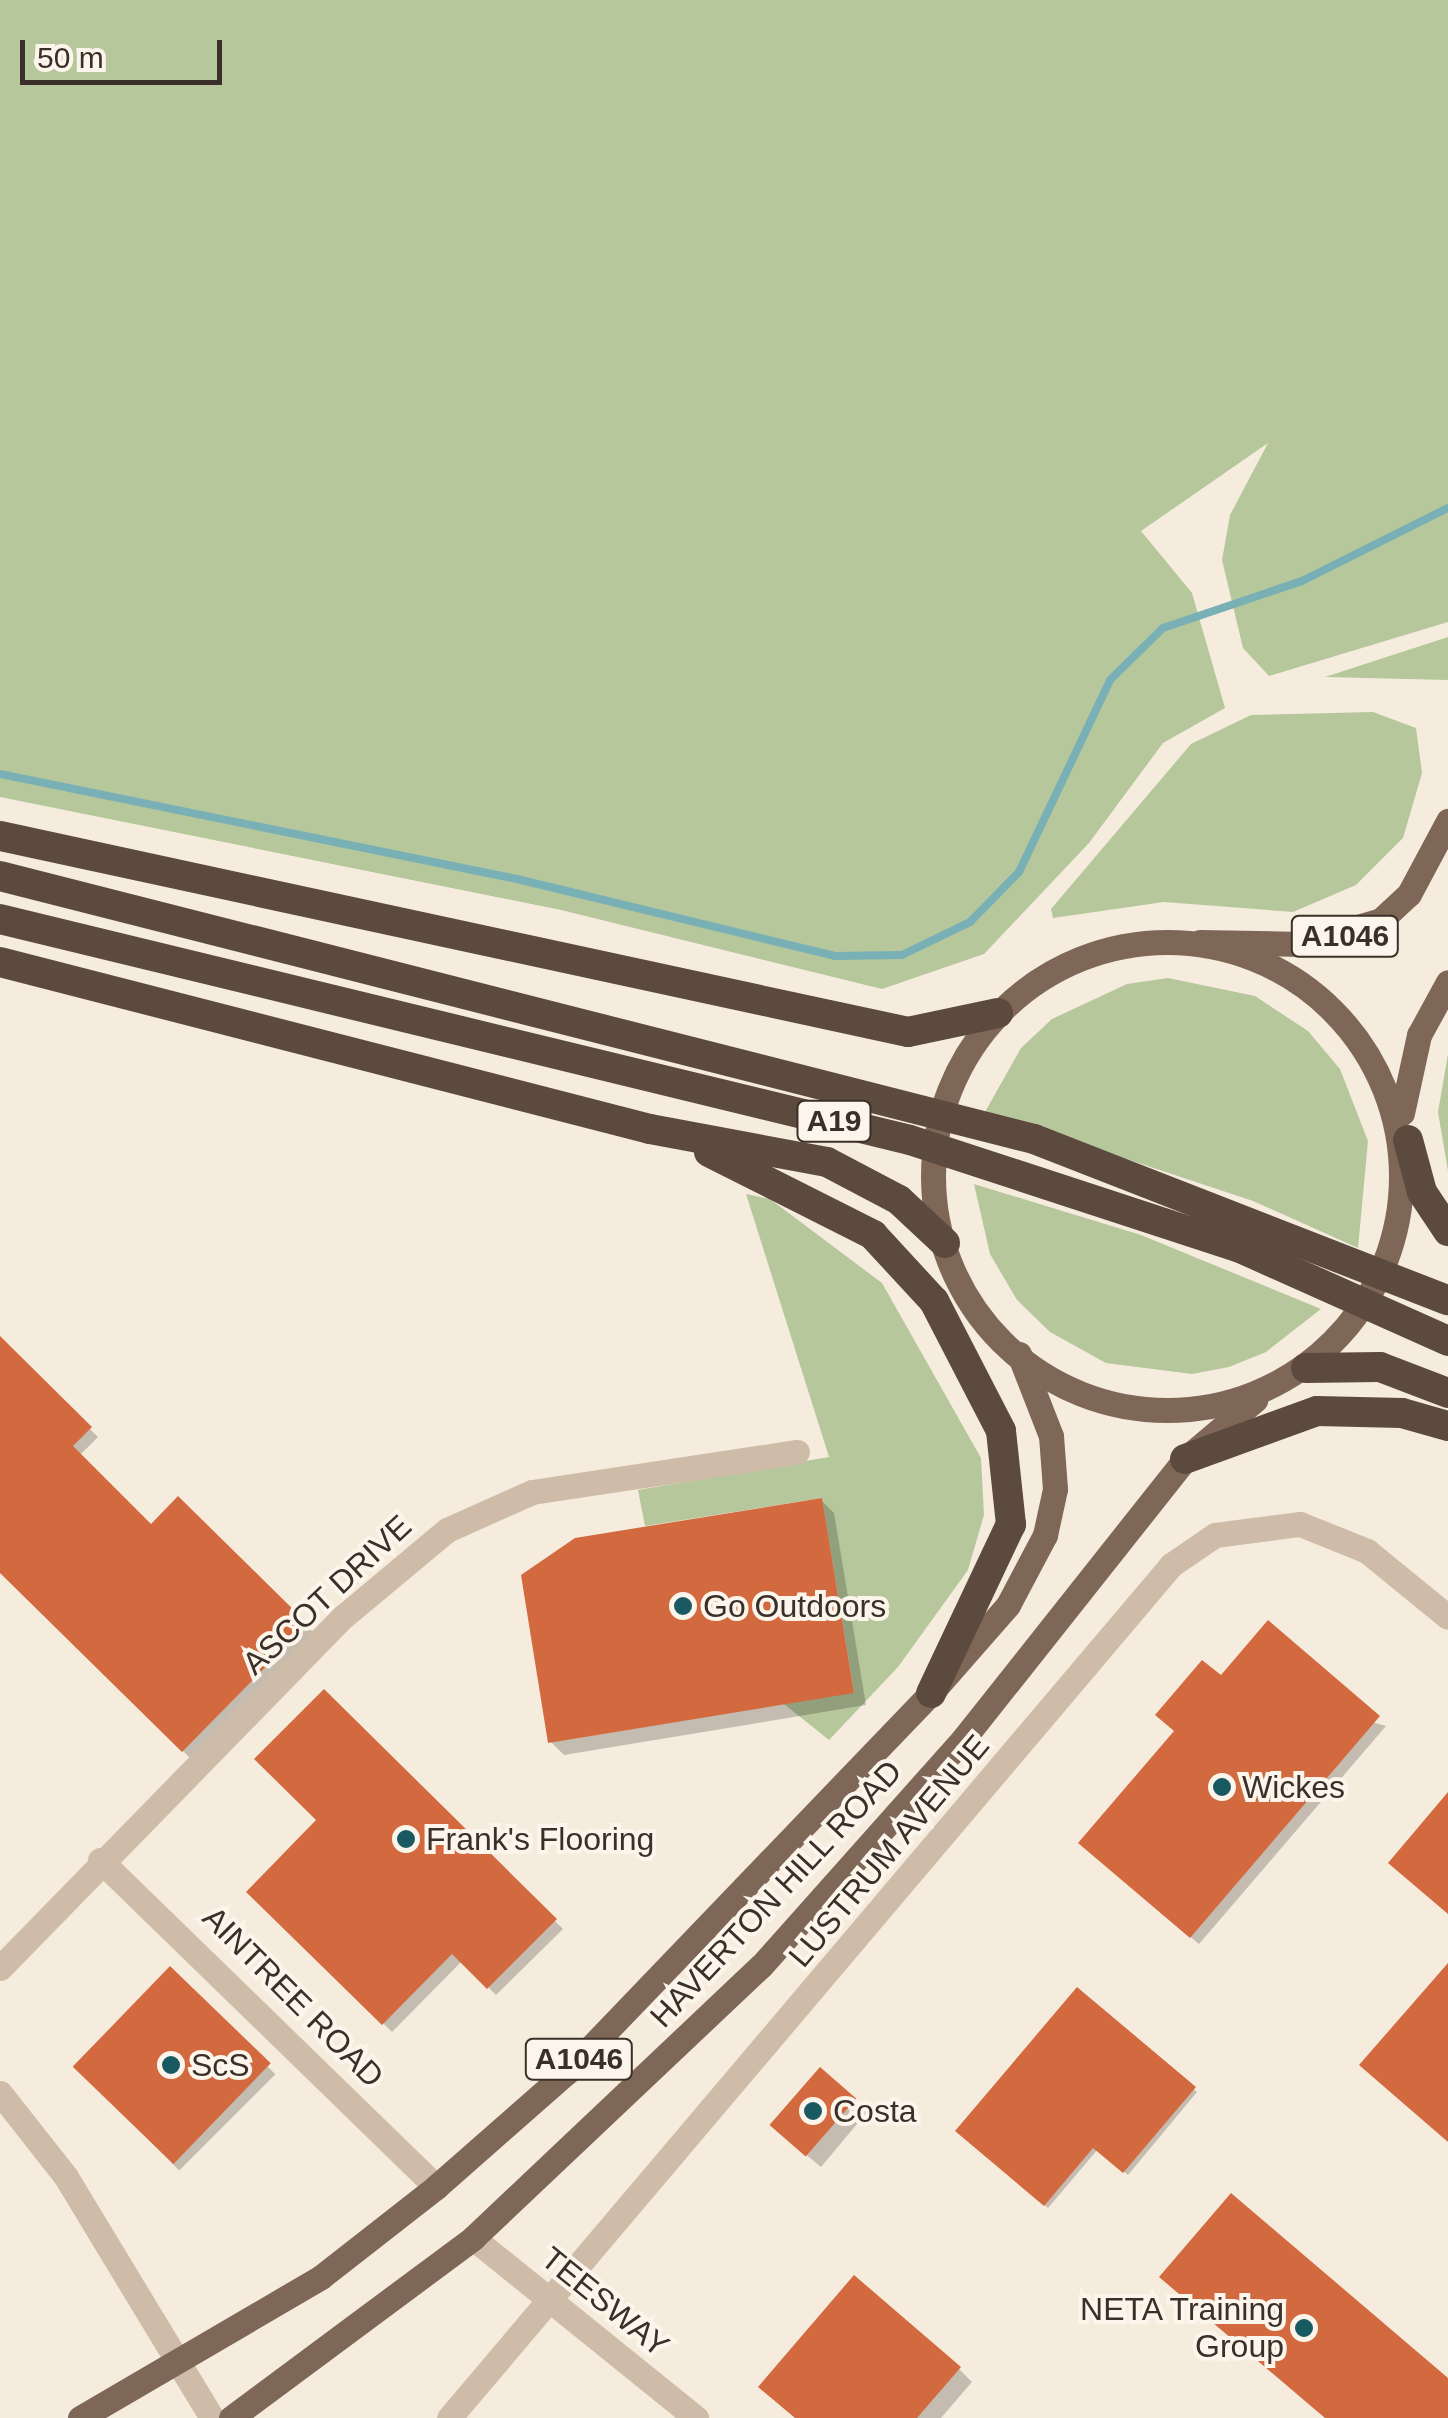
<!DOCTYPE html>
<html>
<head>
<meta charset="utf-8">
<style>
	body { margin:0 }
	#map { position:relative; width:1448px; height:2418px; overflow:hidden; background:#f5ecde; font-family:Arial,sans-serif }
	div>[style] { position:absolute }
	.green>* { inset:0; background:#b6c79c }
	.shadow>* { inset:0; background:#0003; transform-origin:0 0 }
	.stream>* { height:8px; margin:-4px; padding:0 4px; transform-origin:4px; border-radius:4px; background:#79b0b6 }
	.building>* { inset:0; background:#d36a3f; transform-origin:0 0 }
	.minor>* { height:25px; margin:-12.5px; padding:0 12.5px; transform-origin:12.5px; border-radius:12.5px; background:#cfbca8 }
	.major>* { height:25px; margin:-12.5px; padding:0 12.5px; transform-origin:12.5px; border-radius:12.5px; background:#7f6758 }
	.major>.ring { margin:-12.5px; padding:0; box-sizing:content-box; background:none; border:25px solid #7f6758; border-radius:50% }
	.highway>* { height:30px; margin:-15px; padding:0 15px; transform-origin:15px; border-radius:15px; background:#5d4a3f }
	.dots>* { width:28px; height:28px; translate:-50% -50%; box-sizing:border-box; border:5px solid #fcf5eb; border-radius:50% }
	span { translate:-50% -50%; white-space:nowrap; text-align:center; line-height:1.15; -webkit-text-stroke:8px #fcf5eb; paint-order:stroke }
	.shield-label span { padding:2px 8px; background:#fcf5eb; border:2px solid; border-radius:8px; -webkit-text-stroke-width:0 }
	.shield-label { font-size:30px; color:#3b3029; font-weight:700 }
	.street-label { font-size:32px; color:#3b3029 }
	.poi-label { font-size:32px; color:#3b3029 }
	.left { translate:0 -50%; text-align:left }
	.right { translate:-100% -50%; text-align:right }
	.scale { position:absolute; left:20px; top:40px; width:202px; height:45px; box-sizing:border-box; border:5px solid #3b3029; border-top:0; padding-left:12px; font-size:30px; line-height:35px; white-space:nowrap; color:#3b3029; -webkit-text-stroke:8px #fcf5eb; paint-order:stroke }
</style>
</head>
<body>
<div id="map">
	<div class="green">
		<div style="clip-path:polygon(0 0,1448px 0,1448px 622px,1269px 676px,1243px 648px,1222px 560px,1230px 515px,1268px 443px,1141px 531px,1192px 593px,1225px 708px,1163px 743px,1089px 843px,984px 954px,882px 989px,561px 910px,0 797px)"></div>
		<div style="clip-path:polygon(1448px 637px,1448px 680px,1325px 677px)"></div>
		<div style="clip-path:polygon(1373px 712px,1416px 728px,1422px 773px,1403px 838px,1356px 885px,1293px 912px,1164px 902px,1053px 918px,1051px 909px,1191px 744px,1251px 715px)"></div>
		<div style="clip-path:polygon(1168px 978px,1255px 996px,1308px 1031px,1340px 1069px,1368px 1141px,1358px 1248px,1253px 1201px,985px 1112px,1021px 1048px,1052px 1019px,1127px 984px)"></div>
		<div style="clip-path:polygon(1448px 1054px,1448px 1171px,1438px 1112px)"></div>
		<div style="clip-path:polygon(974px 1184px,1141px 1235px,1321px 1309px,1266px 1352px,1229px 1367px,1192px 1374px,1106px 1363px,1050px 1332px,1017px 1300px,990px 1254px)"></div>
		<div style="clip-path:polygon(746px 1194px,770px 1199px,882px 1283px,981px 1458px,984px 1515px,968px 1570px,898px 1667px,829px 1740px,784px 1704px,854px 1692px,822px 1498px,645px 1526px,638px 1490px,829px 1457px)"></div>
	</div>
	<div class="shadow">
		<div style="clip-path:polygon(0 1340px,98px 1437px,79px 1456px,151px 1527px,178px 1500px,315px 1634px,191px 1759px,0 1571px)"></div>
		<div style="clip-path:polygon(821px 1500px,834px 1513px,866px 1705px,564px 1755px,551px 1742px)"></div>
		<div style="clip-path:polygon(1221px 1679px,1386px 1726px,1199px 1944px,1090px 1851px)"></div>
		<div style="clip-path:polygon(324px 1692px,563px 1929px,496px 1995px,462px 1961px,392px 2032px,249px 1892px,320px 1820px)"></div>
		<div style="left:170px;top:1969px;width:149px;height:136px;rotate:45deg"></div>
		<div style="clip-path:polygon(1077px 1991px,1197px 2092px,1128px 2175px,1098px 2149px,1048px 2208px,958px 2130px)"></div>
		<div style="clip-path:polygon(854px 2100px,867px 2112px,821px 2167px,786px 2138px)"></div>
		<div style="clip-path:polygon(959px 2369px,972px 2382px,941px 2418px,796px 2418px)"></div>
	</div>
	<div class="stream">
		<div style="left:0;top:774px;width:528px;rotate:11.48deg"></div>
		<div style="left:517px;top:879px;width:327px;rotate:13.6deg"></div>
		<div style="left:835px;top:956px;width:67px;rotate:-0.9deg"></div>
		<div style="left:902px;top:955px;width:76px;rotate:-25.9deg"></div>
		<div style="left:970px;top:922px;width:70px;rotate:-45.6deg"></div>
		<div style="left:1019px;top:872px;width:212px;rotate:-64.6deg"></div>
		<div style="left:1110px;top:680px;width:74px;rotate:-44.5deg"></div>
		<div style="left:1163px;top:628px;width:147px;rotate:-18.7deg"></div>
		<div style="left:1302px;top:581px;width:163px;rotate:-26.6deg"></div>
	</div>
	<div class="building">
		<div style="clip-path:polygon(0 1336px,92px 1427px,73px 1446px,151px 1524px,178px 1496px,308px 1624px,182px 1752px,0 1573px)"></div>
		<div style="clip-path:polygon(822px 1498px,854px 1693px,548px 1743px,521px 1575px,575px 1538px)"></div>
		<div style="clip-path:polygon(1268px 1620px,1380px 1716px,1190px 1938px,1078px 1843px,1174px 1731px,1155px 1715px,1202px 1660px,1221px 1675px)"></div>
		<div style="clip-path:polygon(324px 1689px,557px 1919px,487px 1989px,452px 1954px,382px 2025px,246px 1892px,316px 1820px,254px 1759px)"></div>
		<div style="clip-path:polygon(1448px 1792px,1448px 1914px,1388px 1863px)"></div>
		<div style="clip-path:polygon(1448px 1963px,1448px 2142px,1359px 2065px)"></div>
		<div style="left:170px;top:1966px;width:140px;height:140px;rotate:44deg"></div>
		<div style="clip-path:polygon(1077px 1987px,1196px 2087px,1123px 2173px,1093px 2148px,1044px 2206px,955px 2131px)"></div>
		<div style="left:820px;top:2067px;width:48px;height:77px;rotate:41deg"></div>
		<div style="clip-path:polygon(1231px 2193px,1448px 2378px,1448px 2418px,1325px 2418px,1159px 2277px)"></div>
		<div style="clip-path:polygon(854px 2275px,961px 2367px,917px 2418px,795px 2418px,758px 2387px)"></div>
	</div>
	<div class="minor">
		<div style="left:100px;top:1860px;width:469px;rotate:44.2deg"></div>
		<div style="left:0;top:1968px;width:492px;rotate:-45.7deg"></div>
		<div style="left:344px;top:1616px;width:134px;rotate:-39.9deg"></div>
		<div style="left:447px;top:1530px;width:93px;rotate:-24.1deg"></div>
		<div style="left:532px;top:1492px;width:268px;rotate:-8.6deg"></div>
		<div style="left:0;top:2093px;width:107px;rotate:51.8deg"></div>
		<div style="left:66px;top:2177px;width:282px;rotate:58.8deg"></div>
		<div style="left:473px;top:2238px;width:287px;rotate:38.9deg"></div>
		<div style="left:449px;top:2418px;width:1118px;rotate:-49.75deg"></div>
		<div style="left:1171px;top:1565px;width:53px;rotate:-34.3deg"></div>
		<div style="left:1215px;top:1535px;width:86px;rotate:-7.4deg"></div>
		<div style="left:1300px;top:1524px;width:72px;rotate:21.9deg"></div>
		<div style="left:1367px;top:1551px;width:104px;rotate:39.2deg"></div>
	</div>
	<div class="major">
		<div style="left:1200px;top:942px;width:100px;rotate:1.1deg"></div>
		<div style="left:1300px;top:944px;width:84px;rotate:-16.5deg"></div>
		<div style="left:1381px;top:920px;width:38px;rotate:-43deg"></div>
		<div style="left:1409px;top:894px;width:83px;rotate:-61.9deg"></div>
		<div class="ring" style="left:933px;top:942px;width:443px;height:443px"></div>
		<div style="left:1402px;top:1113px;width:80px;rotate:-77.7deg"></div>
		<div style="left:1419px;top:1035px;width:60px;rotate:-61.3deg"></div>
		<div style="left:80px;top:2418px;width:279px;rotate:-30.3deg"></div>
		<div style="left:321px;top:2277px;width:146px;rotate:-38deg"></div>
		<div style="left:436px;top:2187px;width:174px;rotate:-41.3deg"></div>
		<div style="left:567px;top:2072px;width:525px;rotate:-46.16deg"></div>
		<div style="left:931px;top:1693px;width:117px;rotate:-48.8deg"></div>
		<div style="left:1008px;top:1605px;width:79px;rotate:-62.1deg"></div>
		<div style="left:1045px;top:1535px;width:47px;rotate:-77.7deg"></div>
		<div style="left:1055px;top:1489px;width:53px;rotate:-94.3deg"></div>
		<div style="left:1051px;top:1436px;width:88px;rotate:-111.3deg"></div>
		<div style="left:231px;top:2418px;width:302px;rotate:-36.6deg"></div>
		<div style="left:473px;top:2238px;width:396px;rotate:-43.4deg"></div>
		<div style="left:761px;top:1966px;width:305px;rotate:-48.3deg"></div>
		<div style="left:964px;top:1738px;width:356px;rotate:-51.6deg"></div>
		<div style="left:1185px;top:1459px;width:92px;rotate:-40.1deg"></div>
	</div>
	<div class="highway">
		<div style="left:0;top:836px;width:929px;rotate:12.18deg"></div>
		<div style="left:908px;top:1032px;width:92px;rotate:-11.9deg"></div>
		<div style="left:0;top:876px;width:1067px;rotate:14.27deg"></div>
		<div style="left:1034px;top:1139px;width:444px;rotate:21.3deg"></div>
		<div style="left:0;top:919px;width:936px;rotate:13.65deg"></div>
		<div style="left:910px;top:1140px;width:345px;rotate:18.1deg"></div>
		<div style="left:1238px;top:1247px;width:230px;rotate:24.1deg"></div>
		<div style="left:0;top:962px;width:671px;rotate:14.41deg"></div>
		<div style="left:650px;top:1129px;width:180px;rotate:10.6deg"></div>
		<div style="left:827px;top:1162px;width:81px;rotate:27.8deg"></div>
		<div style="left:899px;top:1200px;width:63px;rotate:43.1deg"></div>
		<div style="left:1408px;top:1140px;width:54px;rotate:74.9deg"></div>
		<div style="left:1422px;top:1192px;width:47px;rotate:56.3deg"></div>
		<div style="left:709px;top:1152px;width:184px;rotate:26.8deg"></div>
		<div style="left:873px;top:1235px;width:90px;rotate:47.3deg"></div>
		<div style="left:934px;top:1301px;width:146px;rotate:62.7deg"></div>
		<div style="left:1001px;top:1431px;width:94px;rotate:83.9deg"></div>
		<div style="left:1011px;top:1524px;width:187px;rotate:115.3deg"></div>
		<div style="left:1306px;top:1368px;width:74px;rotate:-0.8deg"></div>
		<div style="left:1380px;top:1367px;width:73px;rotate:20.9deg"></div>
		<div style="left:1185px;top:1459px;width:140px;rotate:-20deg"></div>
		<div style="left:1317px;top:1411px;width:85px;rotate:1.3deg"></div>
		<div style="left:1402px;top:1413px;width:48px;rotate:15.8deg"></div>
	</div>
	<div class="dots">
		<div style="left:683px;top:1606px;background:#195a62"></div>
		<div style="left:1222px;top:1787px;background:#195a62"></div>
		<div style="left:406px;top:1839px;background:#195a62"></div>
		<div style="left:171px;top:2065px;background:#195a62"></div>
		<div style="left:813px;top:2111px;background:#195a62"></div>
		<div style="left:1304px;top:2328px;background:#195a62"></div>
	</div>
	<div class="shield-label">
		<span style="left:1345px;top:936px">A1046</span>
		<span style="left:834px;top:1121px">A19</span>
		<span style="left:579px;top:2059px">A1046</span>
	</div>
	<div class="street-label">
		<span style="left:327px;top:1595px;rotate:-43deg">ASCOT DRIVE</span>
		<span style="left:889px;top:1851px;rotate:-50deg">LUSTRUM AVENUE</span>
		<span style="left:776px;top:1894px;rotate:-47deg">HAVERTON HILL ROAD</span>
		<span style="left:293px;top:1997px;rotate:45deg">AINTREE ROAD</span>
		<span style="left:605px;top:2302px;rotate:39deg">TEESWAY</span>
	</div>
	<div class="poi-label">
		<span class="left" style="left:703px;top:1606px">Go Outdoors</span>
		<span class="left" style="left:1242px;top:1787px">Wickes</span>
		<span class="left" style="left:426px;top:1839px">Frank's Flooring</span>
		<span class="left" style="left:191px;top:2065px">ScS</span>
		<span class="left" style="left:833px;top:2111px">Costa</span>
		<span class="right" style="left:1284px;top:2328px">NETA Training<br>Group</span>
	</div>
	<div class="scale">50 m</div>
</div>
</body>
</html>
